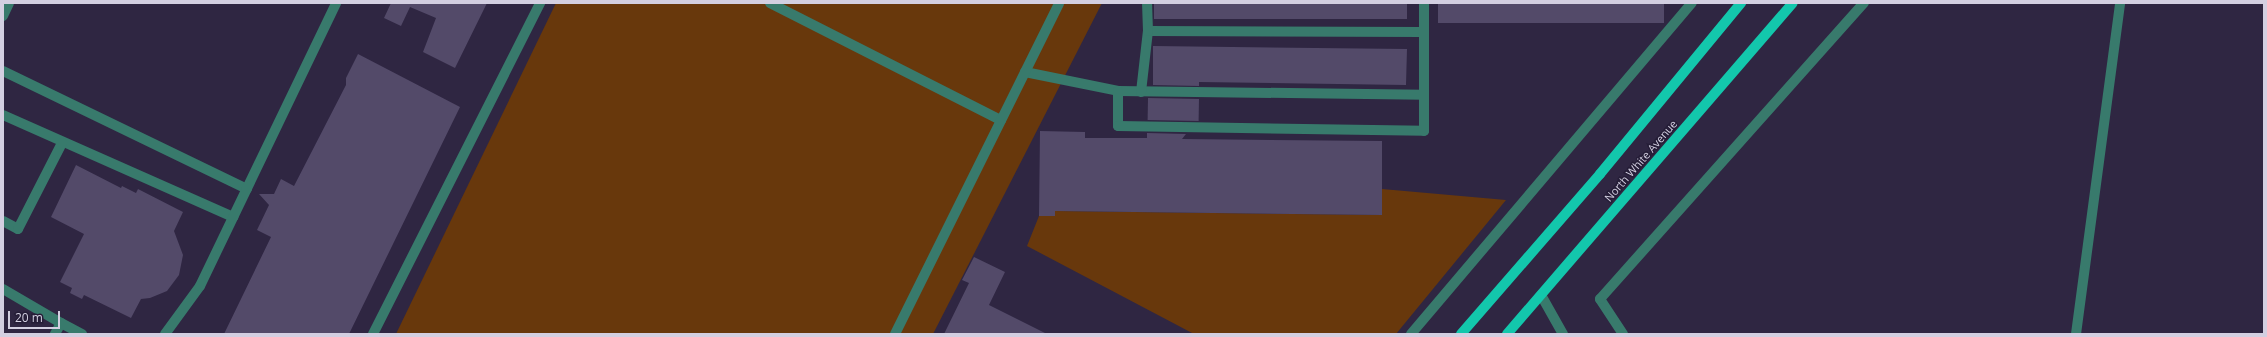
<!DOCTYPE html>
<html>
<head>
<meta charset="utf-8">
<style>
	body { margin:0 }
	#map { position:relative; width:2267px; height:337px; overflow:hidden; background:#2f2642; font-family:"Open Sans",sans-serif }
	div>[style] { position:absolute }
	.green>* { inset:0; background:#68380c }
	.building>* { inset:0; background:#534a69; transform-origin:0 0 }
	.minor>* { height:10px; margin:-5px; padding:0 5px; transform-origin:5px; border-radius:5px; background:#387a6c }
	.major>* { height:10px; margin:-5px; padding:0 5px; transform-origin:5px; border-radius:5px; background:#13c7ac }
	span { translate:-50% -50%; white-space:nowrap; text-align:center; line-height:1.15; -webkit-text-stroke:3px #251d37; paint-order:stroke }
	.street-label { font-size:11px; color:#d3cfe1 }
	.frame { position:absolute; inset:0; border:4px solid #d3cfe1; pointer-events:none }
	.scale { position:absolute; left:8px; top:311px; width:52px; height:18px; box-sizing:border-box; border:2px solid #d3cfe1; border-top:0; padding-left:5px; font-size:12px; line-height:14px; white-space:nowrap; color:#d3cfe1; -webkit-text-stroke:3px #251d37; paint-order:stroke }
</style>
</head>
<body>
<div id="map">
	<div class="green">
		<div style="clip-path:polygon(556px 3px,1102px 3px,933px 334px,396px 334px)"></div>
		<div style="clip-path:polygon(1382px 189px,1506px 200px,1396px 334px,1194px 334px,1027px 246px,1039px 216px,1055px 216px,1055px 211px,1381px 215px)"></div>
	</div>
	<div class="building">
		<div style="clip-path:polygon(391px 3px,487px 3px,455px 68px,423px 52px,436px 18px,410px 7px,401px 26px,384px 18px)"></div>
		<div style="left:1154px;top:3px;width:253px;height:16px"></div>
		<div style="left:1438px;top:3px;width:226px;height:20px"></div>
		<div style="clip-path:polygon(1153px 46px,1407px 49px,1406px 85px,1199px 82px,1199px 86px,1153px 85px)"></div>
		<div style="clip-path:polygon(358px 54px,460px 107px,349px 334px,224px 334px,271px 237px,257px 230px,269px 205px,259px 194px,274px 194px,281px 179px,294px 186px,346px 85px,346px 78px)"></div>
		<div style="left:1148px;top:98px;width:51px;height:22px;rotate:1deg"></div>
		<div style="clip-path:polygon(1040px 131px,1085px 132px,1085px 138px,1147px 138px,1147px 133px,1186px 134px,1182px 139px,1382px 141px,1382px 215px,1055px 211px,1055px 216px,1039px 216px)"></div>
		<div style="clip-path:polygon(76px 165px,121px 188px,122px 186px,136px 193px,138px 189px,183px 212px,174px 231px,183px 255px,179px 275px,167px 291px,150px 298px,141px 299px,131px 318px,84px 295px,82px 299px,70px 293px,72px 288px,60px 282px,84px 234px,51px 217px)"></div>
		<div style="clip-path:polygon(974px 257px,1005px 272px,989px 305px,1047px 334px,944px 334px,969px 283px,962px 280px)"></div>
	</div>
	<div class="minor">
		<div style="left:770px;top:3px;width:259px;rotate:26.9deg"></div>
		<div style="left:3px;top:16px;width:14px;rotate:-65deg"></div>
		<div style="left:1148px;top:31px;width:275px;rotate:0.2deg"></div>
		<div style="left:3px;top:71px;width:271px;rotate:25.8deg"></div>
		<div style="left:1025px;top:72px;width:95px;rotate:11.5deg"></div>
		<div style="left:1118px;top:91px;width:306px;rotate:0.7deg"></div>
		<div style="left:1118px;top:91px;width:35px;rotate:90deg"></div>
		<div style="left:1118px;top:126px;width:306px;rotate:0.9deg"></div>
		<div style="left:1424px;top:131px;width:128px;rotate:-90deg"></div>
		<div style="left:1141px;top:92px;width:61px;rotate:-83.5deg"></div>
		<div style="left:1148px;top:31px;width:28px;rotate:-92deg"></div>
		<div style="left:3px;top:115px;width:252px;rotate:23.9deg"></div>
		<div style="left:3px;top:221px;width:17px;rotate:28deg"></div>
		<div style="left:18px;top:229px;width:97px;rotate:-62.9deg"></div>
		<div style="left:3px;top:289px;width:67px;rotate:30.4deg"></div>
		<div style="left:61px;top:323px;width:13px;rotate:119deg"></div>
		<div style="left:1541px;top:295px;width:45px;rotate:60.6deg"></div>
		<div style="left:61px;top:323px;width:24px;rotate:28deg"></div>
		<div style="left:165px;top:334px;width:59px;rotate:-53.9deg"></div>
		<div style="left:200px;top:286px;width:314px;rotate:-64.3deg"></div>
		<div style="left:373px;top:334px;width:371px;rotate:-63.2deg"></div>
		<div style="left:895px;top:334px;width:369px;rotate:-63.6deg"></div>
		<div style="left:1411px;top:334px;width:434px;rotate:-49.7deg"></div>
		<div style="left:1623px;top:334px;width:42px;rotate:-123.3deg"></div>
		<div style="left:1600px;top:299px;width:397px;rotate:-48.3deg"></div>
		<div style="left:2076px;top:334px;width:334px;rotate:-82.4deg"></div>
	</div>
	<div class="major">
		<div style="left:1461px;top:334px;width:212px;rotate:-49deg"></div>
		<div style="left:1600px;top:174px;width:222px;rotate:-50.5deg"></div>
		<div style="left:1507px;top:334px;width:437px;rotate:-49.2deg"></div>
	</div>
	<div class="street-label">
		<span style="left:1641px;top:161px;rotate:-49deg">North White Avenue</span>
	</div>
	<div class="frame"></div>
	<div class="scale">20 m</div>
</div>
</body>
</html>
